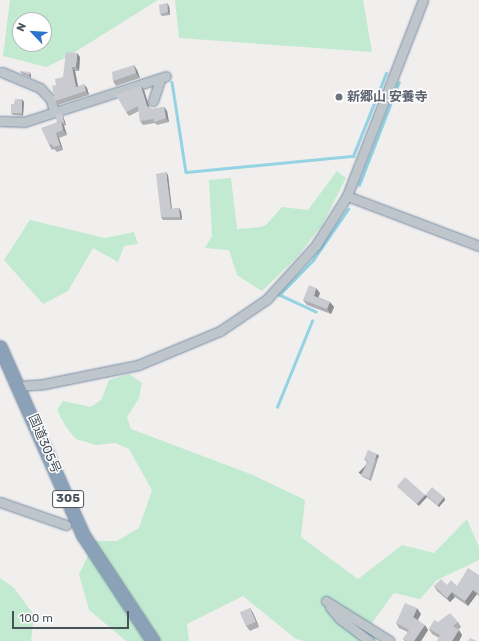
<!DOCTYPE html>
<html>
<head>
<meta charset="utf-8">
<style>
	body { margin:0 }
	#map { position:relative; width:479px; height:641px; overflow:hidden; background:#f1eeee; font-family:Rubik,"Noto Sans JP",sans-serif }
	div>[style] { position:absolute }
	.green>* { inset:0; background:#c1ead0 }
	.stream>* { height:2.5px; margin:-1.25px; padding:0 1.25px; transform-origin:1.25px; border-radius:1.25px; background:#93d3e2 }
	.roads { filter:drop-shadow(0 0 1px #768ca3) drop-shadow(0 0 1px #768ca3) }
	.minor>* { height:9px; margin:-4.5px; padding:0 4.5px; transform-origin:4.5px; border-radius:4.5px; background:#bec6cc }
	.highway>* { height:13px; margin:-6.5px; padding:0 6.5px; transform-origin:6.5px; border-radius:6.5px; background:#8ba1b8 }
	.wall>* { inset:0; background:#adafb3 }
	.shaded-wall>* { inset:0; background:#8d8e92; transform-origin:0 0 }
	.building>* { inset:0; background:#c9cbd0; transform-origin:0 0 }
	.dots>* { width:11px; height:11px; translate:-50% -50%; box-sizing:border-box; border:2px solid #fff; border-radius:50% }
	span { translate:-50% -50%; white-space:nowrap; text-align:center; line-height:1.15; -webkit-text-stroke:3px #fff; paint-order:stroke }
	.shield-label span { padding:1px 3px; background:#fff; border:1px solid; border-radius:3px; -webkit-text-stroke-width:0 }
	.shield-label { font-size:12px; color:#485259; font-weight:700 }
	.worship-label { font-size:13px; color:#5b616d; font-weight:700 }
	.left { translate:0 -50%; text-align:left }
	.street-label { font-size:13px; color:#485259 }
	.north { position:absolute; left:12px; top:12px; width:40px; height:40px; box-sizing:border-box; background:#fff; border:1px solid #b6babd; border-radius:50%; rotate:295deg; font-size:11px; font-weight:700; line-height:16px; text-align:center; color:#485259 }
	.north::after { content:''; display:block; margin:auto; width:14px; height:18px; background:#2d74cc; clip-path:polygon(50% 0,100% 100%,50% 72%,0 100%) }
	.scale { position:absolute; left:12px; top:611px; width:117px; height:18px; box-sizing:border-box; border:2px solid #485259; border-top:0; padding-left:5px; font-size:12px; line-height:14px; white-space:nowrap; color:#485259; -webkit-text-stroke:3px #fff; paint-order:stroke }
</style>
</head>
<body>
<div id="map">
	<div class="green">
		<div style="clip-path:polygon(evenodd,10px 0,158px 0,67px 57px,46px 67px,3px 56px,10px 0,20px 20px,44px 20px,44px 44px,20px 44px,20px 20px)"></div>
		<div style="clip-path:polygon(175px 0,363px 0,372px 52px,179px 38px)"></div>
		<div style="clip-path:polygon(337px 171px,346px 178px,322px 225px,297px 257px,262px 291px,237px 275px,229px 250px,205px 248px,212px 236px,209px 180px,231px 178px,237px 229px,261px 227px,266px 225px,282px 207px,308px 210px)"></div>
		<div style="clip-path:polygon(30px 220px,105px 238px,134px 232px,138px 244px,124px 246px,118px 262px,93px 248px,68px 291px,43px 304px,4px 260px)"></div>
		<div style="clip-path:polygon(129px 374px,142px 383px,139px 398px,127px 417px,131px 429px,253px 475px,305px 500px,301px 537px,358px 579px,402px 545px,434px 553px,467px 519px,479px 547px,479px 560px,437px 580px,420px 599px,394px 593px,371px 624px,376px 641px,304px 641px,296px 639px,243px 596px,187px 624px,189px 641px,126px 641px,89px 610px,79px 574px,95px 541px,117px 541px,139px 528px,152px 490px,129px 449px,115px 443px,96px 445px,76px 439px,66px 427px,57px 410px,63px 401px,91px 407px,101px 400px,109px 380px)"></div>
		<div style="clip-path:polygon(0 578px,14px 588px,34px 615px,31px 641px,0 641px)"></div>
	</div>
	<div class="stream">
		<div style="left:172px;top:82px;width:91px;rotate:81.2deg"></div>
		<div style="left:186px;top:172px;width:168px;rotate:-5.5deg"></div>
		<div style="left:353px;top:156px;width:89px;rotate:-68.3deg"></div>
		<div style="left:359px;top:185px;width:110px;rotate:-68.8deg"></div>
		<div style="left:316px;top:312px;width:41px;rotate:-155.3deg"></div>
		<div style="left:279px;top:295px;width:49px;rotate:-45.8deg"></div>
		<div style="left:313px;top:260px;width:62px;rotate:-55.5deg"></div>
		<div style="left:277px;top:407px;width:93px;rotate:-67.9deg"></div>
	</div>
	<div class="roads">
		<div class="minor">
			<div style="left:2px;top:72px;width:41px;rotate:22.8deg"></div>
			<div style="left:40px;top:88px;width:16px;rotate:47deg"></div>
			<div style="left:51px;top:100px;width:12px;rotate:76deg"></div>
			<div style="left:153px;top:101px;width:22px;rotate:-72deg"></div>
			<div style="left:0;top:121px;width:24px;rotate:2deg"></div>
			<div style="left:24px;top:122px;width:149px;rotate:-17.9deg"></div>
			<div style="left:347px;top:196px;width:141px;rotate:20.7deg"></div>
			<div style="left:18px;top:386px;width:26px;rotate:-4deg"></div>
			<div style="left:44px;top:384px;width:96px;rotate:-11.4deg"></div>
			<div style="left:138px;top:365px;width:89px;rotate:-22.5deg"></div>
			<div style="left:220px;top:331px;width:57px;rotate:-34.2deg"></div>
			<div style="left:267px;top:299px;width:73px;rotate:-47.8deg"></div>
			<div style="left:316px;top:245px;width:58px;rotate:-57.7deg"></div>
			<div style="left:347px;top:196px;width:210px;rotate:-68.8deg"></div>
			<div style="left:0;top:502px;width:70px;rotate:19.2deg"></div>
			<div style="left:326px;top:601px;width:75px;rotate:32deg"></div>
			<div style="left:330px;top:607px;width:16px;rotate:50deg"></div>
			<div style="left:340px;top:619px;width:36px;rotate:37deg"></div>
		</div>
		<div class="highway">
			<div style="left:0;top:347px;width:206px;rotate:66.2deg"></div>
			<div style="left:83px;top:535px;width:127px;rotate:56.6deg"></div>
		</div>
	</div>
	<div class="wall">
		<div style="clip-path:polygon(169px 6px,170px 15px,162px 16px,160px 14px)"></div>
		<div style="clip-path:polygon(80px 57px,79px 71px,75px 71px,78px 87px,87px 88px,89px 95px,58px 105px,55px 101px,56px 85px)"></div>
		<div style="clip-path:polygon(134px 65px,137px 70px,140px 78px,116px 86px,113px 81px)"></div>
		<div style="clip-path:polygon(20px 71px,31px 75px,31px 78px,22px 74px)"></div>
		<div style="clip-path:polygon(141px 86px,144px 90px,149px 107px,152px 109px,164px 107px,167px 111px,169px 122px,157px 125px,155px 123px,143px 125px,140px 121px,139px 111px,129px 116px,126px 112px)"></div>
		<div style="clip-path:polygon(24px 102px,23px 116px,13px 115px,11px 113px,14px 104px)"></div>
		<div style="clip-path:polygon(62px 113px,66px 125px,64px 126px,67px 135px,59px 138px,63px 150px,57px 152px,54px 149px,52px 150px,49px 145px,57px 122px)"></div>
		<div style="clip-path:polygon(168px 175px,172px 209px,179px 208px,181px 211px,182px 220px,163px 220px,161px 217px)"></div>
		<div style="clip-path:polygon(320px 293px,318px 297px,330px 302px,334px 307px,331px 314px,307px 305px,303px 300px)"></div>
		<div style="clip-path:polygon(377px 454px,379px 456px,371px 481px,363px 477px,361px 475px,367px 462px,364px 459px)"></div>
		<div style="clip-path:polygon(397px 486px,425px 495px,427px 497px,419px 506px,399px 488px)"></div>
		<div style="clip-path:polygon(426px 495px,444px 497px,445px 500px,439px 507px,427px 497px)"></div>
		<div style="clip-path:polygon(479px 575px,479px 596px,477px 594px,468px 606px,455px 597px,450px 602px,437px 591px,434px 586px,447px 585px,457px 586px)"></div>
		<div style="clip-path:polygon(250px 608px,253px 613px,259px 627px,250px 631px,246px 626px)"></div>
		<div style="clip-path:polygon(421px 614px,418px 620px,428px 630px,421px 641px,405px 641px,403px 639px,408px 632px,399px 628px,396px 623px)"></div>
		<div style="clip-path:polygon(438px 622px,458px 622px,461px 627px,458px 630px,462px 635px,459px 641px,437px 641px,439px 638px,432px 634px,429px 629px)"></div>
	</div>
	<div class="shaded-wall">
		<div style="clip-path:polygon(167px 3px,169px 6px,170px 15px,168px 12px)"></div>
		<div style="clip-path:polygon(77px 53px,80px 57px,79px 71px,76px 67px)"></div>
		<div style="clip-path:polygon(134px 65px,137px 70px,140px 78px,136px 73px)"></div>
		<div style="clip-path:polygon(72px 67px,75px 71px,79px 91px,76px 87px)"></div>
		<div style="clip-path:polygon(30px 72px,31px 75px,31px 78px,29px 75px)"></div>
		<div style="clip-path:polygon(84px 84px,87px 88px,89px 95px,86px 91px)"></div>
		<div style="clip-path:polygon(141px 86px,144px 90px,150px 109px,147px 106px)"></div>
		<div style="clip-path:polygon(22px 99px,24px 102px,23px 116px,22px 113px)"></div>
		<div style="clip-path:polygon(164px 107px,167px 111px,169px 122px,166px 118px)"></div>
		<div style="clip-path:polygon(62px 113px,66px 125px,64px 122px)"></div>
		<div style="clip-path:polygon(61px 121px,64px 126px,67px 135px,63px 130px)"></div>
		<div style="clip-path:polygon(56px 133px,59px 138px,63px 150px,60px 145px)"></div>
		<div style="clip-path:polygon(166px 172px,168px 175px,172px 212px,171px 209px)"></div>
		<div style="clip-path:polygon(179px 208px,181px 211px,182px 220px,180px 217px)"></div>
		<div style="clip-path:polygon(316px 288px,320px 293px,317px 301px,314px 296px)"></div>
		<div style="clip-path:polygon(330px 302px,334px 307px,331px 314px,327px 309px)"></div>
		<div style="left:377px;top:454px;width:3px;height:26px;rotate:45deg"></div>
		<div style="left:425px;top:495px;width:3px;height:12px;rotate:45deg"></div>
		<div style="clip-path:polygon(444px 497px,445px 500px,439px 507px,438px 505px)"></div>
		<div style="clip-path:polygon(473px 590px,477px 594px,468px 606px,465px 601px)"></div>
		<div style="clip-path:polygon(452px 592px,455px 597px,450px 602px,447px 598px)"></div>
		<div style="clip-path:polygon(250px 608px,253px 613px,259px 627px,256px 622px)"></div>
		<div style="clip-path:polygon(417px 608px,421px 614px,416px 622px,413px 617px)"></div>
		<div style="clip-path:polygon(425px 625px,428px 630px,421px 641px,414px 641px)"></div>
		<div style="clip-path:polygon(459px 630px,462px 635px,459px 641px,452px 641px)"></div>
	</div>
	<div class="building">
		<div style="clip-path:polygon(167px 3px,168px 12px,160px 14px,159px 5px)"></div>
		<div style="clip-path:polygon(66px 52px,77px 53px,76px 67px,72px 67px,76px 87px,84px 84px,86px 91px,55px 101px,52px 86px,56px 85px,55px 79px,63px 77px)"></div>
		<div style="clip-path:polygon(134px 65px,136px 73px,113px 81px,112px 72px)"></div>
		<div style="clip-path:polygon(20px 71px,30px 72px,29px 75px)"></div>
		<div style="clip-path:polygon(141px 86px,147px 106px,152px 109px,164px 107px,166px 118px,154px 122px,154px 119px,140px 121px,138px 106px,126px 112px,116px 95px)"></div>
		<div style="clip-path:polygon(15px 99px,22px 99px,22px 113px,11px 113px,11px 104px,14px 104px)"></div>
		<div style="clip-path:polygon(62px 113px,64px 122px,62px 123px,61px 121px,57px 122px,55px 115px)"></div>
		<div style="clip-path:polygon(61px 121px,63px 130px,56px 133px,60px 145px,53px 147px,52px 144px,49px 145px,41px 128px)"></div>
		<div style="clip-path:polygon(166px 172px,171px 209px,179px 208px,180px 217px,161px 217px,156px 174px)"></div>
		<div style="clip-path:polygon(309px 285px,316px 288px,314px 296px,330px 302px,327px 309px,303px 300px)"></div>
		<div style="clip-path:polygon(368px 450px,377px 454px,369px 479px,361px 475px,368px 461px,364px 459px)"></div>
		<div style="left:405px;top:477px;width:27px;height:12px;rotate:42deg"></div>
		<div style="left:432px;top:487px;width:16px;height:10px;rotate:40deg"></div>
		<div style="clip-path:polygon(468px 568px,479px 575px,479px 594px,473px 590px,465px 601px,452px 592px,447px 598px,434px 586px,441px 579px,447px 585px,451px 580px,457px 586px)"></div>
		<div style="clip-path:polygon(405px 603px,417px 608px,413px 617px,425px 625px,414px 641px,407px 641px,403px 639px,409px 630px,396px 623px)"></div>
		<div style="left:250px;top:608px;width:15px;height:11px;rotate:67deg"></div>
		<div style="clip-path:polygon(450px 613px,458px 622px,453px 626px,459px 630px,452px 641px,437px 641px,440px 635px,429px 629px,434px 620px,438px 622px)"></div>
		<div style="clip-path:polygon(470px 638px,477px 641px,468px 641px)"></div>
	</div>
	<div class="dots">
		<div style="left:339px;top:97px;background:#6b7280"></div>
	</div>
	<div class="shield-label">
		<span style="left:68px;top:499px">305</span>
	</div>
	<div class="worship-label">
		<span class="left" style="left:347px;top:97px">新郷山 安養寺</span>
	</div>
	<div class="street-label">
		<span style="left:44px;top:444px;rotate:67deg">国道305号</span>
	</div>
	<div class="north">N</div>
	<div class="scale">100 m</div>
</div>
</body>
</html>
